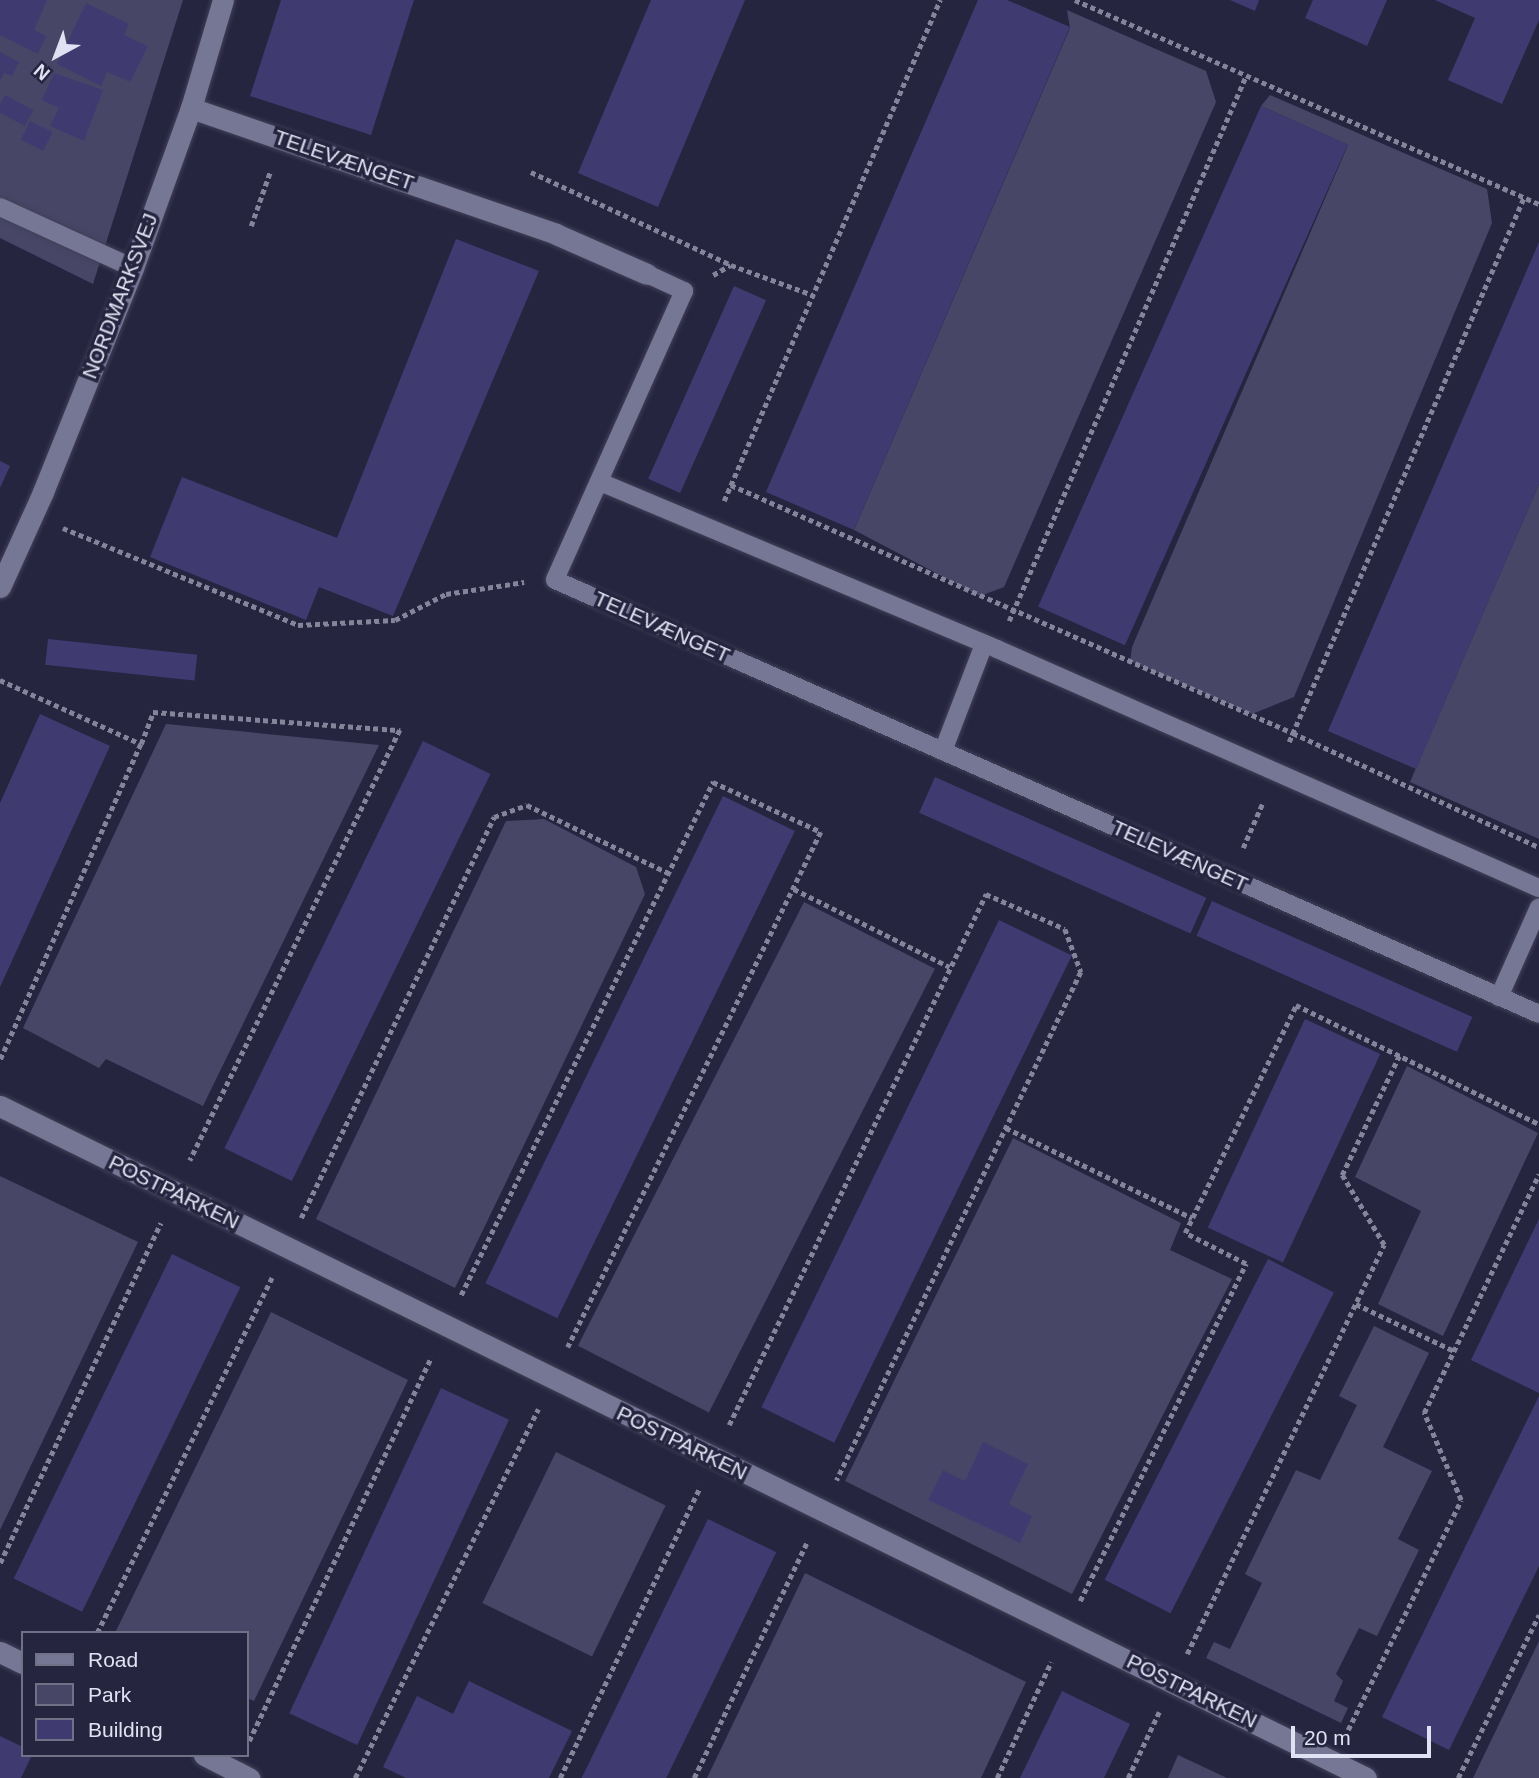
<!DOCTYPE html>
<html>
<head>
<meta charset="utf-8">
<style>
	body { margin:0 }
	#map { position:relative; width:1539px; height:1778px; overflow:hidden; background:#262540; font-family:Helvetica,sans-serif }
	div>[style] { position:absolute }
	.green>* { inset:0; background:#474667; transform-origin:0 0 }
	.building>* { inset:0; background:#3f3b71; transform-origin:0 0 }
	.path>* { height:4.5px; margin-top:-2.25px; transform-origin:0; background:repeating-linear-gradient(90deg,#84849a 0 5px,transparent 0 8.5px) }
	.roads { filter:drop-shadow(0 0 2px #424057) drop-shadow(0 0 2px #424057) }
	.lane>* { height:18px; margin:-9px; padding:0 9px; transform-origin:9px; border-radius:9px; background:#767695 }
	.street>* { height:21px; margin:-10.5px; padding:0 10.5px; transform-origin:10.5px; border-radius:10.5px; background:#767695 }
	span { translate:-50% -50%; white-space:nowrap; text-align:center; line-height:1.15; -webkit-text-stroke:7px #262540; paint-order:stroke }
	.street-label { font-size:21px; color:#e0e1f2 }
	.legend { position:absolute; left:21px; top:1631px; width:228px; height:126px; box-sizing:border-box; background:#262540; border:2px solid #707087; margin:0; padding:9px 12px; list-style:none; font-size:21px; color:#e0e1f2 }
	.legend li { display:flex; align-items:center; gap:14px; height:35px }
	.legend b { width:35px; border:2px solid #707087 }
	.north { position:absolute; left:21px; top:21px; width:70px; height:70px; -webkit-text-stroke:5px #262540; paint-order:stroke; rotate:221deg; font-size:19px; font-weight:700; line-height:28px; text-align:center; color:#e0e1f2 }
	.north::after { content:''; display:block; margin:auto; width:24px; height:32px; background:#e0e1f2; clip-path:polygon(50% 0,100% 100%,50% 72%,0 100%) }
	.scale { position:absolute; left:1291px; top:1726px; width:140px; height:32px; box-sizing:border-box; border:4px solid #e0e1f2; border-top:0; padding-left:9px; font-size:21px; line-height:24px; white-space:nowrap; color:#e0e1f2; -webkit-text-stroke:5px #262540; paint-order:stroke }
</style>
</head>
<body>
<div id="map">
	<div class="green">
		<div style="clip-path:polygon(0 0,183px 0,93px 284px,0 238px)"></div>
		<div style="clip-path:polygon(1067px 10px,1206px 71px,1216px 102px,1004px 587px,980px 596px,854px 530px,1070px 28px)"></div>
		<div style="clip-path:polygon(1270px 95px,1487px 189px,1492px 223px,1294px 697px,1252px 714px,1130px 661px,1132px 647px,1348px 145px,1261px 106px)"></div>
		<div style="clip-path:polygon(1539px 484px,1539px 839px,1410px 782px)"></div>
		<div style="clip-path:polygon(166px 724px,379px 745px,203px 1106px,106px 1059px,99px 1068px,23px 1028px)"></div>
		<div style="clip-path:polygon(544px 819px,636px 867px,645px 894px,455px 1288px,316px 1219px,506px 821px)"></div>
		<div style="left:804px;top:902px;width:147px;height:498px;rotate:27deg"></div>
		<div style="clip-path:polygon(1407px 1066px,1538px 1133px,1443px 1336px,1378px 1304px,1421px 1211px,1355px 1177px)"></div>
		<div style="clip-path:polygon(1013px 1138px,1181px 1223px,1170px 1250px,1232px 1279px,1072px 1594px,845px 1481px)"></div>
		<div style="clip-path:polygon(0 1176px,138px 1242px,0 1530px)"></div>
		<div style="clip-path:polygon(271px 1312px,408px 1380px,254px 1701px,247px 1698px,247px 1633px,115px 1633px)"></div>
		<div style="clip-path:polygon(1374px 1326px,1429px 1353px,1383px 1447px,1432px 1471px,1398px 1539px,1419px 1550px,1377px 1636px,1359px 1628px,1336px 1674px,1343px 1681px,1334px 1701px,1348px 1708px,1341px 1723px,1206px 1658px,1214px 1642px,1230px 1649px,1262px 1583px,1245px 1574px,1296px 1470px,1320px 1480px,1357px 1405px,1339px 1396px)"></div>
		<div style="left:556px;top:1452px;width:122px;height:168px;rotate:26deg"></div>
		<div style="clip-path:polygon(805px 1573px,1026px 1682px,981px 1778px,707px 1778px)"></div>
		<div style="clip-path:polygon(1539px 1641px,1539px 1778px,1473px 1778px)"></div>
		<div style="clip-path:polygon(1178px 1755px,1227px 1778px,1168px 1778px)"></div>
	</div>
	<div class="building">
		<div style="clip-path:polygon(0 0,47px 0,34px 30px,46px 36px,38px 54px,0 35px)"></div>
		<div style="clip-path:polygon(281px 0,414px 0,371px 135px,250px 96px)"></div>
		<div style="clip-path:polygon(651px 0,745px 0,658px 207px,578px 173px)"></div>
		<div style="clip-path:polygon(978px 0,1007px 0,1070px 27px,854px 530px,766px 492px)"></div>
		<div style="clip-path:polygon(1230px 0,1259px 0,1255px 11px)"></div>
		<div style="clip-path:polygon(1313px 0,1387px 0,1367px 46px,1305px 18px)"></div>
		<div style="clip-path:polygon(1435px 0,1539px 0,1539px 20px,1502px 104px,1448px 80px,1475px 18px)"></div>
		<div style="clip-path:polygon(86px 3px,129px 24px,124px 35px,148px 46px,130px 82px,107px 72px,101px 86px,57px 64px)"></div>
		<div style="clip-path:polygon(0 52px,19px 62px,12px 76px,4px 73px,0 81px)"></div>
		<div style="clip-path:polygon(54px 73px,103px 90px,84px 141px,50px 126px,59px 108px,42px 100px)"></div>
		<div style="left:5px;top:95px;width:32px;height:18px;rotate:28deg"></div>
		<div style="left:1261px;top:106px;width:95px;height:548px;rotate:24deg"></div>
		<div style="left:30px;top:121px;width:25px;height:21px;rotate:26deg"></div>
		<div style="clip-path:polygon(456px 239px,539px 271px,393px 616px,319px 587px,306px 620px,150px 557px,182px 477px,337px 538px)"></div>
		<div style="clip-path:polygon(1539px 242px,1539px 484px,1416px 769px,1328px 731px)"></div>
		<div style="left:734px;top:286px;width:35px;height:211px;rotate:24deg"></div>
		<div style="clip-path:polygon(0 461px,10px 466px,0 488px)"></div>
		<div style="left:48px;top:639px;width:150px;height:26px;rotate:6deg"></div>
		<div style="clip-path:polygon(40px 714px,110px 746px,0 987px,0 803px)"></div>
		<div style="left:423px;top:741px;width:75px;height:453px;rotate:26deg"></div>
		<div style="left:935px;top:777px;width:297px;height:39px;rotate:24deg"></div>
		<div style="left:723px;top:796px;width:80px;height:542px;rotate:26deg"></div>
		<div style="left:1212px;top:901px;width:285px;height:38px;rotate:24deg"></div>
		<div style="left:999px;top:920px;width:81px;height:542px;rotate:26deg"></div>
		<div style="left:1305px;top:1019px;width:83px;height:230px;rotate:25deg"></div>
		<div style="clip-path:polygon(1539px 1219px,1539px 1393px,1471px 1360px)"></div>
		<div style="left:172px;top:1254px;width:76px;height:361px;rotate:26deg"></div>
		<div style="left:1268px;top:1259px;width:74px;height:360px;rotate:27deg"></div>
		<div style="left:441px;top:1388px;width:75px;height:359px;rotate:25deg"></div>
		<div style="clip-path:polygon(1539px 1396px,1539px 1566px,1449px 1750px,1382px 1717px)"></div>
		<div style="clip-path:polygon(983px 1442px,1028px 1464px,1009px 1504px,1032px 1516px,1020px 1543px,928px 1500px,943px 1470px,965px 1481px)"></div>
		<div style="left:708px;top:1519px;width:76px;height:288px;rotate:26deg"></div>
		<div style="clip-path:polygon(469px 1681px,572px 1731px,549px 1778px,406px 1778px,383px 1767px,417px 1696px,453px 1714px)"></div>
		<div style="clip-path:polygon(1062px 1691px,1130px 1724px,1104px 1778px,1020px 1778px)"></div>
		<div style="clip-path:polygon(0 1736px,23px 1747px,23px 1755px,32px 1755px,21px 1778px,0 1778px)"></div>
	</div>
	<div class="path">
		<div style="left:1075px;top:0;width:507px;rotate:23.73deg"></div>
		<div style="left:531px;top:172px;width:221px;rotate:24.9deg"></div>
		<div style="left:731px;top:265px;width:87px;rotate:20.1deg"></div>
		<div style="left:251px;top:226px;width:57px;rotate:-70.6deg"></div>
		<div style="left:713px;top:275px;width:20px;rotate:-30deg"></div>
		<div style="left:731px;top:485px;width:614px;rotate:23.81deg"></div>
		<div style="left:1293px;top:733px;width:271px;rotate:24.9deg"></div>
		<div style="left:724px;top:501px;width:546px;rotate:-66.68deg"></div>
		<div style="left:63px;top:528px;width:254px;rotate:22.4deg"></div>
		<div style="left:298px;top:625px;width:97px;rotate:-3deg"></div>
		<div style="left:395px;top:620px;width:57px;rotate:-27deg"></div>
		<div style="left:446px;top:594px;width:79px;rotate:-8.7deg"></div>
		<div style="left:1009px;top:621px;width:594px;rotate:-66.5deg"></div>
		<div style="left:0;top:680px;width:155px;rotate:24.4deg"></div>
		<div style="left:141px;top:744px;width:346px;rotate:114deg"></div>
		<div style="left:1289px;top:742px;width:594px;rotate:-66.67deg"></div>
		<div style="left:141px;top:744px;width:34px;rotate:-69deg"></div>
		<div style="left:153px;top:712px;width:248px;rotate:4.2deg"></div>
		<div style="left:400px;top:730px;width:479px;rotate:116deg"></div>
		<div style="left:1243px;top:848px;width:50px;rotate:-66.5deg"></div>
		<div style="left:794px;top:889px;width:174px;rotate:26.6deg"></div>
		<div style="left:1006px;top:1128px;width:207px;rotate:25.8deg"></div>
		<div style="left:301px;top:1218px;width:445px;rotate:-64.3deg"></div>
		<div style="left:494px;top:817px;width:35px;rotate:-20deg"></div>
		<div style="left:527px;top:805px;width:157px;rotate:25.7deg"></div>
		<div style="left:461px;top:1295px;width:572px;rotate:-63.84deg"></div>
		<div style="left:713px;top:782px;width:119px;rotate:24.8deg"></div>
		<div style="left:821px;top:832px;width:574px;rotate:116.16deg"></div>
		<div style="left:1356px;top:1304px;width:109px;rotate:25.6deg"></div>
		<div style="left:729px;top:1425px;width:590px;rotate:-64.17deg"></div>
		<div style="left:986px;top:894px;width:86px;rotate:23.9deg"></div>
		<div style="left:1065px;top:929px;width:46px;rotate:69.6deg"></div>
		<div style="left:1081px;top:972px;width:564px;rotate:115.66deg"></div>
		<div style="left:0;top:1563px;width:376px;rotate:-64.7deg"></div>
		<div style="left:1080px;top:1601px;width:376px;rotate:-63.8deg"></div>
		<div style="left:1246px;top:1264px;width:68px;rotate:-153.1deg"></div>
		<div style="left:1185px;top:1233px;width:254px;rotate:-64deg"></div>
		<div style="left:1296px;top:1005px;width:271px;rotate:26.1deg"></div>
		<div style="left:97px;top:1633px;width:398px;rotate:-63.8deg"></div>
		<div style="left:1187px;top:1654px;width:454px;rotate:-64.3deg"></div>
		<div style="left:1384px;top:1245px;width:82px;rotate:-121deg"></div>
		<div style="left:1342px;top:1175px;width:132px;rotate:-64.4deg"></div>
		<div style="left:1348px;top:1730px;width:256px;rotate:-63.8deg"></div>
		<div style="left:1461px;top:1500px;width:95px;rotate:-113deg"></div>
		<div style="left:1424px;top:1413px;width:265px;rotate:-64.3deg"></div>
		<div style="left:249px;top:1741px;width:425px;rotate:-64.6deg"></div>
		<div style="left:355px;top:1778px;width:412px;rotate:-63.6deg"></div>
		<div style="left:560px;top:1778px;width:323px;rotate:-64.3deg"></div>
		<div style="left:694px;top:1778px;width:262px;rotate:-64.4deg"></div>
		<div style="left:997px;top:1778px;width:128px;rotate:-65deg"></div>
		<div style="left:1128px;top:1778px;width:73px;rotate:-64.8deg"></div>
		<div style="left:1458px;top:1778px;width:182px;rotate:-63.6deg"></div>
	</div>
	<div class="roads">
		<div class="lane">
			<div style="left:0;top:207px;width:146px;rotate:24.6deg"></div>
			<div style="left:647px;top:274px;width:41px;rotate:24.7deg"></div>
			<div style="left:684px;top:291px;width:316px;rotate:114.1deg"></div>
			<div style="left:555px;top:580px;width:1075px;rotate:23.8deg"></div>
			<div style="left:600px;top:482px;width:431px;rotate:22.8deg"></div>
			<div style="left:997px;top:649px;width:592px;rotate:23.8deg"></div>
			<div style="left:943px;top:751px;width:115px;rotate:-69deg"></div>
			<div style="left:1499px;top:997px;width:98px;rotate:-66deg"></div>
		</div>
		<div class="street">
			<div style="left:191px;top:108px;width:386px;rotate:19deg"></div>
			<div style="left:556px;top:234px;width:99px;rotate:23.7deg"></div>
			<div style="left:0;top:587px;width:104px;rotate:-65.6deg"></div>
			<div style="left:43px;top:492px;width:241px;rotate:-68.1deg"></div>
			<div style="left:133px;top:268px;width:170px;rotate:-70.1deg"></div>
			<div style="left:191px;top:108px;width:113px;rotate:-73.5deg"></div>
			<div style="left:0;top:1106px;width:1522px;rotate:26.19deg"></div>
			<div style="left:0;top:1652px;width:25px;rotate:26deg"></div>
			<div style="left:204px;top:1755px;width:51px;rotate:27.1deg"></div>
		</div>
	</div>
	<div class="street-label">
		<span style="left:344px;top:160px;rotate:19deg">TELEVÆNGET</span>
		<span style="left:120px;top:296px;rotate:-69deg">NORDMARKSVEJ</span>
		<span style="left:662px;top:627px;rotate:24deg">TELEVÆNGET</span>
		<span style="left:1180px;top:856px;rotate:24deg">TELEVÆNGET</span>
		<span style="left:174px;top:1192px;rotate:26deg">POSTPARKEN</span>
		<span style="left:682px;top:1443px;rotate:26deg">POSTPARKEN</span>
		<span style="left:1192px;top:1691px;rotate:26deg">POSTPARKEN</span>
	</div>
	<ul class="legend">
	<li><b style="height:9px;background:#767695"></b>Road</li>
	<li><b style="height:19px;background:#474667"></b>Park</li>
	<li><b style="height:19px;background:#3f3b71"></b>Building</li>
	</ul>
	<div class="north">N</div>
	<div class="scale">20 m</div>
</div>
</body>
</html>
